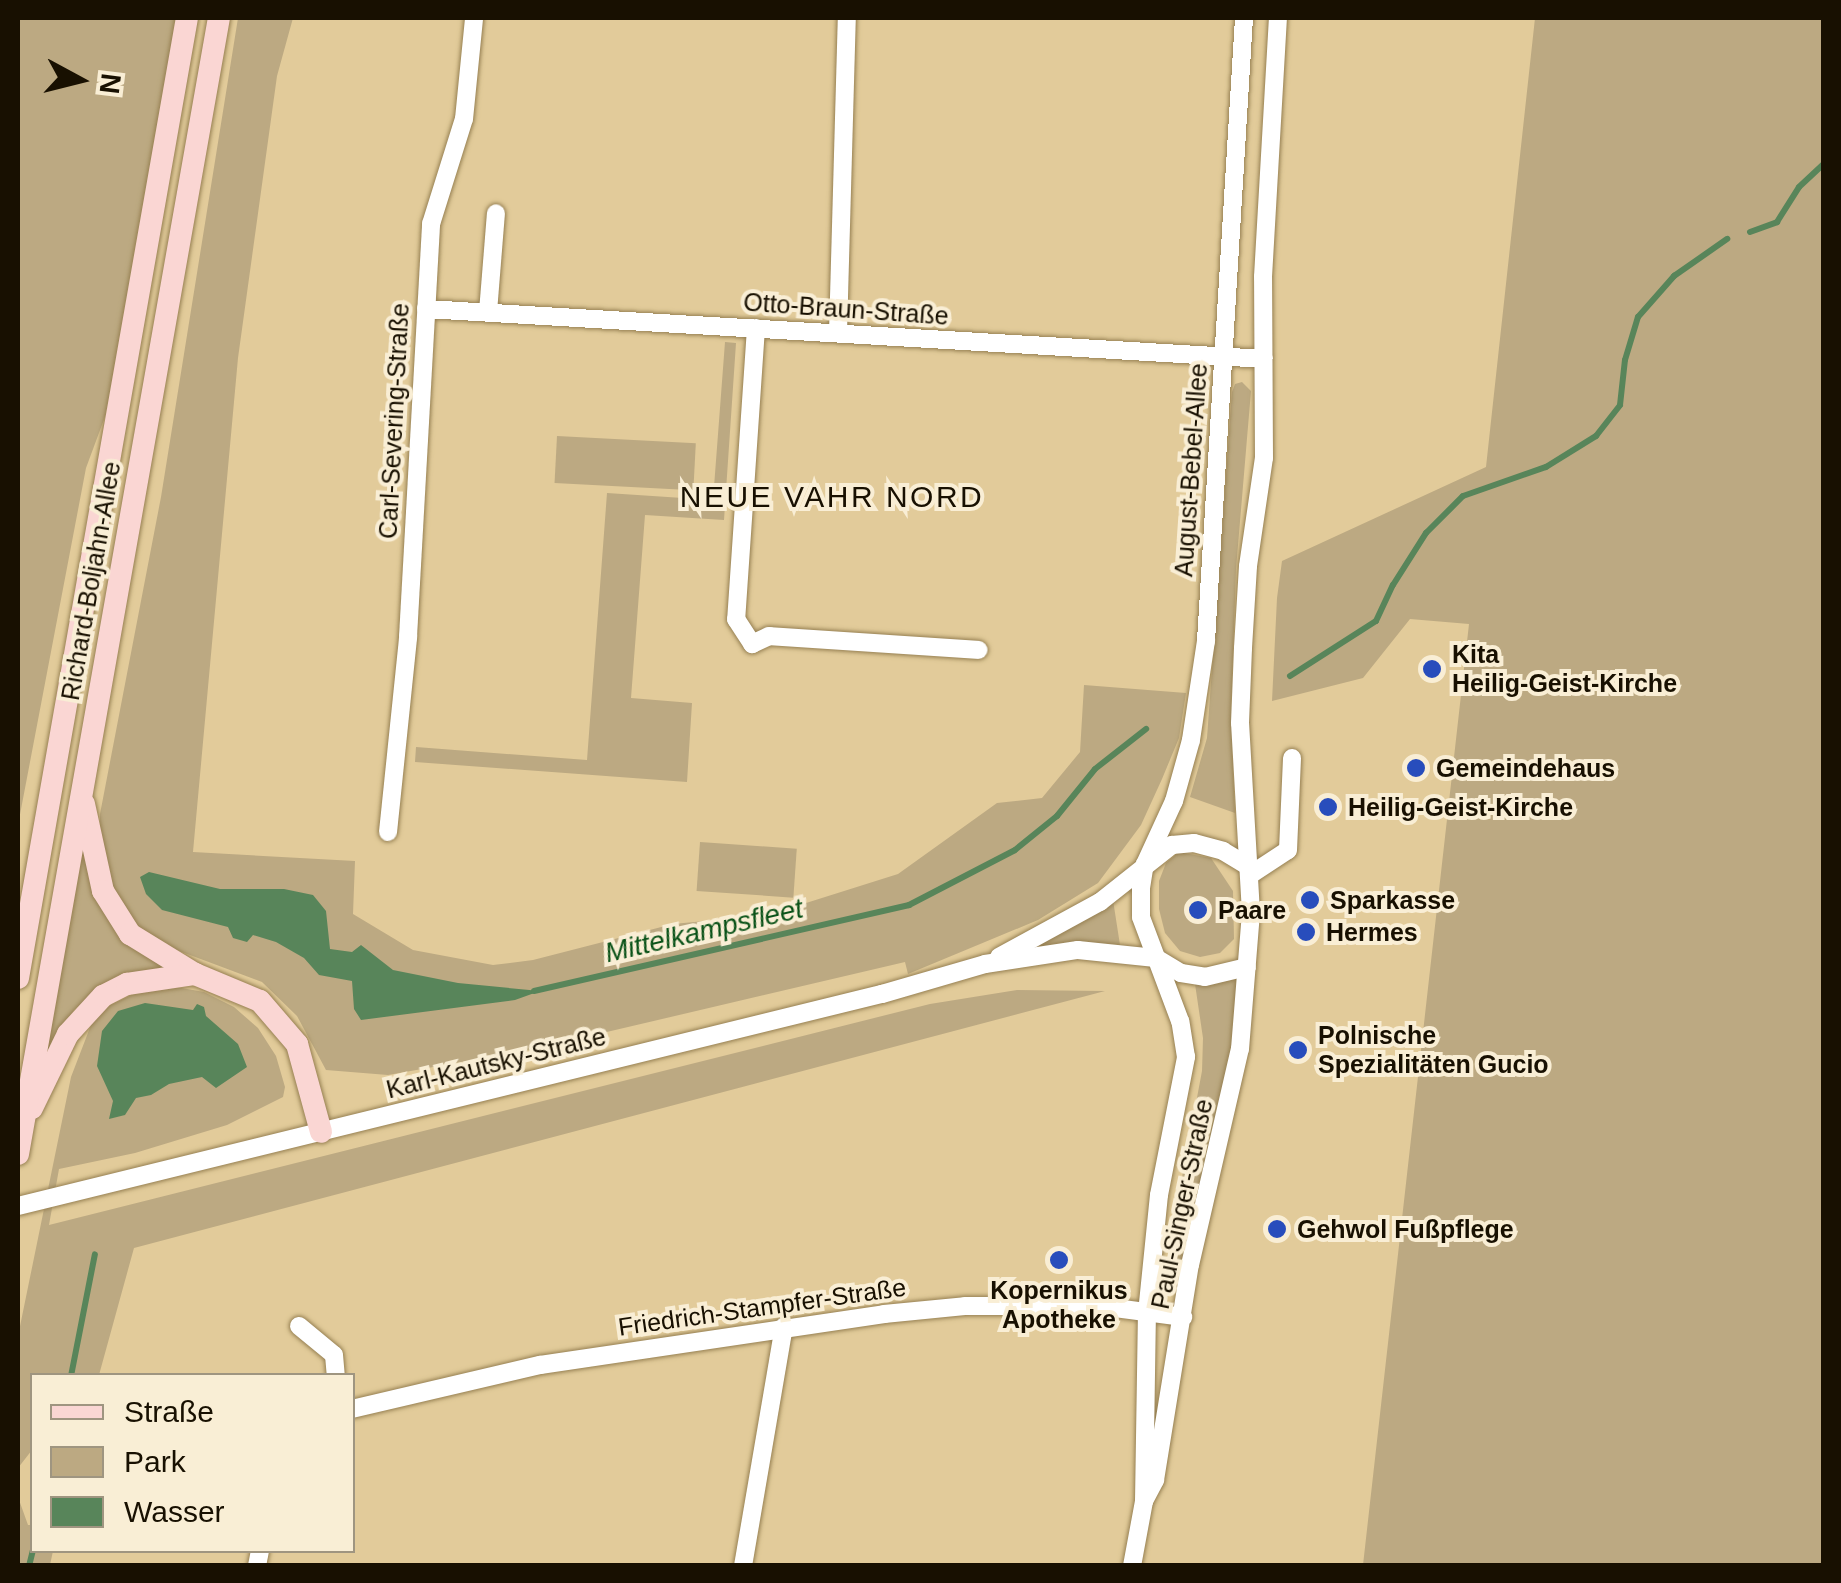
<!DOCTYPE html>
<html>
<head>
<meta charset="utf-8">
<style>
	body { margin:0 }
	#map { position:relative; width:1841px; height:1583px; overflow:hidden; background:#e2cb9a; font-family:Arial,sans-serif }
	div>[style] { position:absolute }
	.green>* { inset:0; background:#bca982; transform-origin:0 0 }
	.water>* { inset:0; background:#58855a }
	.stream>* { height:6px; margin:-3px; padding:0 3px; transform-origin:3px; border-radius:3px; background:#58855a }
	.roads { filter:drop-shadow(0 0 2px #968052) drop-shadow(0 0 2px #968052) }
	.minor>* { height:18px; margin:-9px; padding:0 9px; transform-origin:9px; border-radius:9px; background:#fff }
	.major>* { height:22px; margin:-11px; padding:0 11px; transform-origin:11px; border-radius:11px; background:#fad6d3 }
	.dots>* { width:28px; height:28px; translate:-50% -50%; box-sizing:border-box; border:5px solid #f9eed5; border-radius:50% }
	span { translate:-50% -50%; white-space:nowrap; text-align:center; line-height:1.15; -webkit-text-stroke:8px #f9eed5; paint-order:stroke }
	.street-label { font-size:25px; color:#181001 }
	.poi-label { font-size:25px; color:#181001; font-weight:700 }
	.left { translate:0 -50%; text-align:left }
	.water-label { font-size:28px; color:#0a5218; font-style:italic }
	.quarter-label { font-size:30px; color:#181001; letter-spacing:2.5px }
	.frame { position:absolute; inset:0; border:20px solid #181001; pointer-events:none }
	.legend { position:absolute; left:30px; top:1373px; width:325px; height:180px; box-sizing:border-box; background:#f9eed5; border:2px solid #9f9580; margin:0; padding:12px 18px; list-style:none; font-size:30px; color:#181001 }
	.legend li { display:flex; align-items:center; gap:20px; height:50px }
	.legend b { width:50px; border:2px solid #9f9580 }
	.north { position:absolute; left:30px; top:30px; width:100px; height:100px; -webkit-text-stroke:8px #f9eed5; paint-order:stroke; rotate:97deg; font-size:28px; font-weight:700; line-height:40px; text-align:center; color:#181001 }
	.north::after { content:''; display:block; margin:auto; width:35px; height:45px; background:#181001; clip-path:polygon(50% 0,100% 100%,50% 72%,0 100%) }
</style>
</head>
<body>
<div id="map">
	<div class="green">
		<div style="clip-path:polygon(18px 18px,176px 18px,106px 414px,86px 468px,18px 825px)"></div>
		<div style="clip-path:polygon(238px 18px,293px 18px,277px 76px,238px 358px,193px 852px,355px 861px,353px 914px,413px 950px,493px 965px,533px 960px,673px 924px,768px 915px,898px 874px,997px 803px,1042px 798px,1080px 752px,1084px 685px,1186px 693px,1179px 738px,1162px 779px,1141px 825px,1098px 883px,1038px 920px,908px 974px,905px 962px,530px 1050px,388px 1075px,326px 1070px,297px 1016px,262px 982px,166px 946px,135px 925px,121px 910px,100px 848px,100px 814px,161px 497px)"></div>
		<div style="clip-path:polygon(1535px 18px,1823px 18px,1823px 1565px,1363px 1565px,1469px 624px,1410px 619px,1363px 678px,1272px 701px,1277px 598px,1282px 561px,1486px 467px)"></div>
		<div style="clip-path:polygon(725px 342px,736px 343px,724px 520px,645px 515px,631px 698px,692px 703px,687px 782px,415px 762px,416px 747px,587px 760px,607px 493px,713px 500px)"></div>
		<div style="clip-path:polygon(1242px 382px,1251px 391px,1236px 569px,1231px 715px,1235px 813px,1190px 797px,1207px 738px,1232px 392px,1235px 384px)"></div>
		<div style="left:557px;top:436px;width:139px;height:47px;rotate:3deg"></div>
		<div style="left:700px;top:842px;width:97px;height:49px;rotate:4deg"></div>
		<div style="clip-path:polygon(1179px 852px,1211px 858px,1233px 891px,1234px 939px,1220px 953px,1200px 957px,1180px 951px,1165px 933px,1159px 909px,1159px 881px,1166px 863px)"></div>
		<div style="clip-path:polygon(80px 857px,86px 859px,88px 871px,176px 968px,102px 988px,75px 1009px,51px 1042px,47px 1041px)"></div>
		<div style="clip-path:polygon(1113px 900px,1120px 945px,1080px 943px,1035px 948px)"></div>
		<div style="clip-path:polygon(1236px 978px,1236px 1026px,1218px 1124px,1182px 1271px,1171px 1276px,1167px 1272px,1170px 1241px,1202px 1071px,1203px 1038px,1195px 984px)"></div>
		<div style="clip-path:polygon(176px 987px,204px 992px,234px 1007px,258px 1028px,276px 1056px,285px 1087px,283px 1097px,227px 1125px,135px 1153px,59px 1169px,49px 1225px,930px 1004px,1017px 990px,1105px 991px,134px 1248px,99px 1375px,32px 1376px,32px 1450px,18px 1468px,18px 1336px,71px 1077px,96px 1012px,144px 989px)"></div>
		<div style="clip-path:polygon(18px 1497px,28px 1525px,32px 1525px,32px 1550px,53px 1551px,50px 1565px,18px 1565px)"></div>
	</div>
	<div class="water">
		<div style="clip-path:polygon(149px 872px,220px 889px,284px 889px,313px 895px,326px 911px,330px 949px,352px 952px,361px 945px,393px 970px,458px 983px,540px 991px,515px 1000px,361px 1020px,354px 1009px,352px 981px,319px 975px,304px 958px,276px 942px,253px 935px,247px 942px,233px 938px,228px 927px,162px 910px,146px 894px,140px 877px)"></div>
		<div style="clip-path:polygon(145px 1003px,193px 1010px,197px 1004px,204px 1007px,206px 1016px,238px 1044px,247px 1067px,216px 1088px,202px 1077px,169px 1084px,151px 1095px,136px 1098px,125px 1115px,109px 1119px,113px 1101px,97px 1066px,102px 1031px,118px 1011px)"></div>
	</div>
	<div class="stream">
		<div style="left:1750px;top:232px;width:29px;rotate:-20deg"></div>
		<div style="left:1777px;top:222px;width:41px;rotate:-57.8deg"></div>
		<div style="left:1799px;top:187px;width:34px;rotate:-43deg"></div>
		<div style="left:1290px;top:676px;width:102px;rotate:-32.6deg"></div>
		<div style="left:1376px;top:621px;width:40px;rotate:-65deg"></div>
		<div style="left:1393px;top:585px;width:62px;rotate:-57.6deg"></div>
		<div style="left:1426px;top:533px;width:52px;rotate:-45deg"></div>
		<div style="left:1463px;top:496px;width:88px;rotate:-19.3deg"></div>
		<div style="left:1546px;top:467px;width:59px;rotate:-31.8deg"></div>
		<div style="left:1596px;top:436px;width:39px;rotate:-52deg"></div>
		<div style="left:1620px;top:405px;width:45px;rotate:-83.7deg"></div>
		<div style="left:1625px;top:360px;width:45px;rotate:-73.2deg"></div>
		<div style="left:1638px;top:317px;width:55px;rotate:-48.7deg"></div>
		<div style="left:1674px;top:276px;width:65px;rotate:-34.9deg"></div>
		<div style="left:534px;top:991px;width:385px;rotate:-12.9deg"></div>
		<div style="left:909px;top:905px;width:119px;rotate:-27.4deg"></div>
		<div style="left:1015px;top:850px;width:54px;rotate:-39deg"></div>
		<div style="left:1057px;top:816px;width:60px;rotate:-51deg"></div>
		<div style="left:1095px;top:769px;width:65px;rotate:-38.1deg"></div>
		<div style="left:71px;top:1376px;width:124px;rotate:-78.9deg"></div>
		<div style="left:29px;top:1566px;width:16px;rotate:-76deg"></div>
	</div>
	<div class="roads">
		<div class="minor">
			<div style="left:426px;top:309px;width:839px;rotate:3.41deg"></div>
			<div style="left:488px;top:312px;width:99px;rotate:-85.4deg"></div>
			<div style="left:756px;top:328px;width:292px;rotate:93.9deg"></div>
			<div style="left:736px;top:619px;width:30px;rotate:57deg"></div>
			<div style="left:752px;top:644px;width:19px;rotate:-25deg"></div>
			<div style="left:769px;top:636px;width:210px;rotate:3.8deg"></div>
			<div style="left:838px;top:333px;width:315px;rotate:-88.4deg"></div>
			<div style="left:388px;top:832px;width:196px;rotate:-84.1deg"></div>
			<div style="left:408px;top:637px;width:414px;rotate:-86.8deg"></div>
			<div style="left:431px;top:224px;width:110px;rotate:-72.6deg"></div>
			<div style="left:464px;top:119px;width:101px;rotate:-84.3deg"></div>
			<div style="left:1250px;top:875px;width:45px;rotate:-33.3deg"></div>
			<div style="left:1288px;top:850px;width:92px;rotate:-87.5deg"></div>
			<div style="left:999px;top:957px;width:115px;rotate:-28.6deg"></div>
			<div style="left:1100px;top:902px;width:92px;rotate:-38.4deg"></div>
			<div style="left:1172px;top:845px;width:22px;rotate:-5deg"></div>
			<div style="left:1194px;top:843px;width:30px;rotate:15deg"></div>
			<div style="left:1223px;top:851px;width:29px;rotate:31deg"></div>
			<div style="left:18px;top:1206px;width:890px;rotate:-13.79deg"></div>
			<div style="left:882px;top:994px;width:107px;rotate:-16.2deg"></div>
			<div style="left:985px;top:964px;width:94px;rotate:-8.6deg"></div>
			<div style="left:1078px;top:950px;width:78px;rotate:5.9deg"></div>
			<div style="left:1156px;top:958px;width:29px;rotate:31deg"></div>
			<div style="left:1181px;top:973px;width:24px;rotate:9deg"></div>
			<div style="left:1205px;top:977px;width:43px;rotate:-13.4deg"></div>
			<div style="left:299px;top:1326px;width:45px;rotate:39.6deg"></div>
			<div style="left:334px;top:1355px;width:21px;rotate:85deg"></div>
			<div style="left:352px;top:1409px;width:193px;rotate:-13.2deg"></div>
			<div style="left:540px;top:1365px;width:348px;rotate:-8.4deg"></div>
			<div style="left:884px;top:1314px;width:81px;rotate:-5.6deg"></div>
			<div style="left:965px;top:1306px;width:135px"></div>
			<div style="left:1100px;top:1306px;width:84px;rotate:7.5deg"></div>
			<div style="left:1144px;top:1501px;width:24px;rotate:-62deg"></div>
			<div style="left:1155px;top:1480px;width:218px;rotate:-80.8deg"></div>
			<div style="left:1190px;top:1265px;width:222px;rotate:-77deg"></div>
			<div style="left:1240px;top:1049px;width:136px;rotate:-85.4deg"></div>
			<div style="left:1251px;top:913px;width:190px;rotate:-93.3deg"></div>
			<div style="left:1240px;top:723px;width:75px;rotate:-87.7deg"></div>
			<div style="left:1243px;top:648px;width:82px;rotate:-86.5deg"></div>
			<div style="left:1248px;top:566px;width:109px;rotate:-81.6deg"></div>
			<div style="left:1264px;top:458px;width:181px;rotate:-90.3deg"></div>
			<div style="left:1263px;top:277px;width:259px;rotate:-86.7deg"></div>
			<div style="left:257px;top:1566px;width:16px;rotate:-79deg"></div>
			<div style="left:743px;top:1566px;width:243px;rotate:-80.3deg"></div>
			<div style="left:1132px;top:1566px;width:66px;rotate:-79.5deg"></div>
			<div style="left:1144px;top:1501px;width:188px;rotate:-89.1deg"></div>
			<div style="left:1147px;top:1313px;width:119px;rotate:-84.2deg"></div>
			<div style="left:1159px;top:1195px;width:141px;rotate:-78.9deg"></div>
			<div style="left:1186px;top:1057px;width:36px;rotate:-99deg"></div>
			<div style="left:1180px;top:1021px;width:111px;rotate:-110.6deg"></div>
			<div style="left:1141px;top:917px;width:29px;rotate:-90deg"></div>
			<div style="left:1141px;top:888px;width:24px;rotate:-81deg"></div>
			<div style="left:1145px;top:864px;width:69px;rotate:-65.3deg"></div>
			<div style="left:1174px;top:801px;width:63px;rotate:-74.4deg"></div>
			<div style="left:1191px;top:740px;width:100px;rotate:-81.4deg"></div>
			<div style="left:1206px;top:641px;width:624px;rotate:-86.51deg"></div>
		</div>
		<div class="major">
			<div style="left:84px;top:804px;width:89px;rotate:77.7deg"></div>
			<div style="left:103px;top:891px;width:51px;rotate:57.9deg"></div>
			<div style="left:130px;top:934px;width:76px;rotate:31.6deg"></div>
			<div style="left:195px;top:974px;width:70px;rotate:22.6deg"></div>
			<div style="left:260px;top:1001px;width:57px;rotate:49.3deg"></div>
			<div style="left:297px;top:1044px;width:91px;rotate:74.7deg"></div>
			<div style="left:18px;top:978px;width:975px;rotate:-80.02deg"></div>
			<div style="left:32px;top:1108px;width:82px;rotate:-64.1deg"></div>
			<div style="left:68px;top:1034px;width:52px;rotate:-47.4deg"></div>
			<div style="left:103px;top:996px;width:27px;rotate:-27deg"></div>
			<div style="left:127px;top:984px;width:69px;rotate:-8.4deg"></div>
			<div style="left:18px;top:1154px;width:1154px;rotate:-79.97deg"></div>
		</div>
	</div>
	<div class="dots">
		<div style="left:1432px;top:669px;background:#284dbc"></div>
		<div style="left:1416px;top:768px;background:#284dbc"></div>
		<div style="left:1328px;top:807px;background:#284dbc"></div>
		<div style="left:1310px;top:900px;background:#284dbc"></div>
		<div style="left:1198px;top:910px;background:#284dbc"></div>
		<div style="left:1306px;top:932px;background:#284dbc"></div>
		<div style="left:1298px;top:1050px;background:#284dbc"></div>
		<div style="left:1277px;top:1229px;background:#284dbc"></div>
		<div style="left:1059px;top:1260px;background:#284dbc"></div>
	</div>
	<div class="street-label">
		<span style="left:846px;top:309px;rotate:4deg">Otto-Braun-Straße</span>
		<span style="left:394px;top:421px;rotate:-87deg">Carl-Severing-Straße</span>
		<span style="left:1191px;top:470px;rotate:-86deg">August-Bebel-Allee</span>
		<span style="left:91px;top:581px;rotate:-80deg">Richard-Boljahn-Allee</span>
		<span style="left:496px;top:1063px;rotate:-14deg">Karl-Kautsky-Straße</span>
		<span style="left:1182px;top:1204px;rotate:-78deg">Paul-Singer-Straße</span>
		<span style="left:762px;top:1307px;rotate:-8deg">Friedrich-Stampfer-Straße</span>
	</div>
	<div class="poi-label">
		<span class="left" style="left:1452px;top:669px">Kita<br>Heilig-Geist-Kirche</span>
		<span class="left" style="left:1436px;top:768px">Gemeindehaus</span>
		<span class="left" style="left:1348px;top:807px">Heilig-Geist-Kirche</span>
		<span class="left" style="left:1330px;top:900px">Sparkasse</span>
		<span class="left" style="left:1218px;top:910px">Paare</span>
		<span class="left" style="left:1326px;top:932px">Hermes</span>
		<span class="left" style="left:1318px;top:1050px">Polnische<br>Spezialitäten Gucio</span>
		<span class="left" style="left:1297px;top:1229px">Gehwol Fußpflege</span>
		<span style="left:1059px;top:1305px">Kopernikus<br>Apotheke</span>
	</div>
	<div class="water-label">
		<span style="left:704px;top:931px;rotate:-13deg">Mittelkampsfleet</span>
	</div>
	<div class="quarter-label">
		<span style="left:832px;top:497px">NEUE VAHR NORD</span>
	</div>
	<div class="frame"></div>
	<ul class="legend">
	<li><b style="height:12px;background:#fad6d3"></b>Straße</li>
	<li><b style="height:28px;background:#bca982"></b>Park</li>
	<li><b style="height:28px;background:#58855a"></b>Wasser</li>
	</ul>
	<div class="north">N</div>
</div>
</body>
</html>
